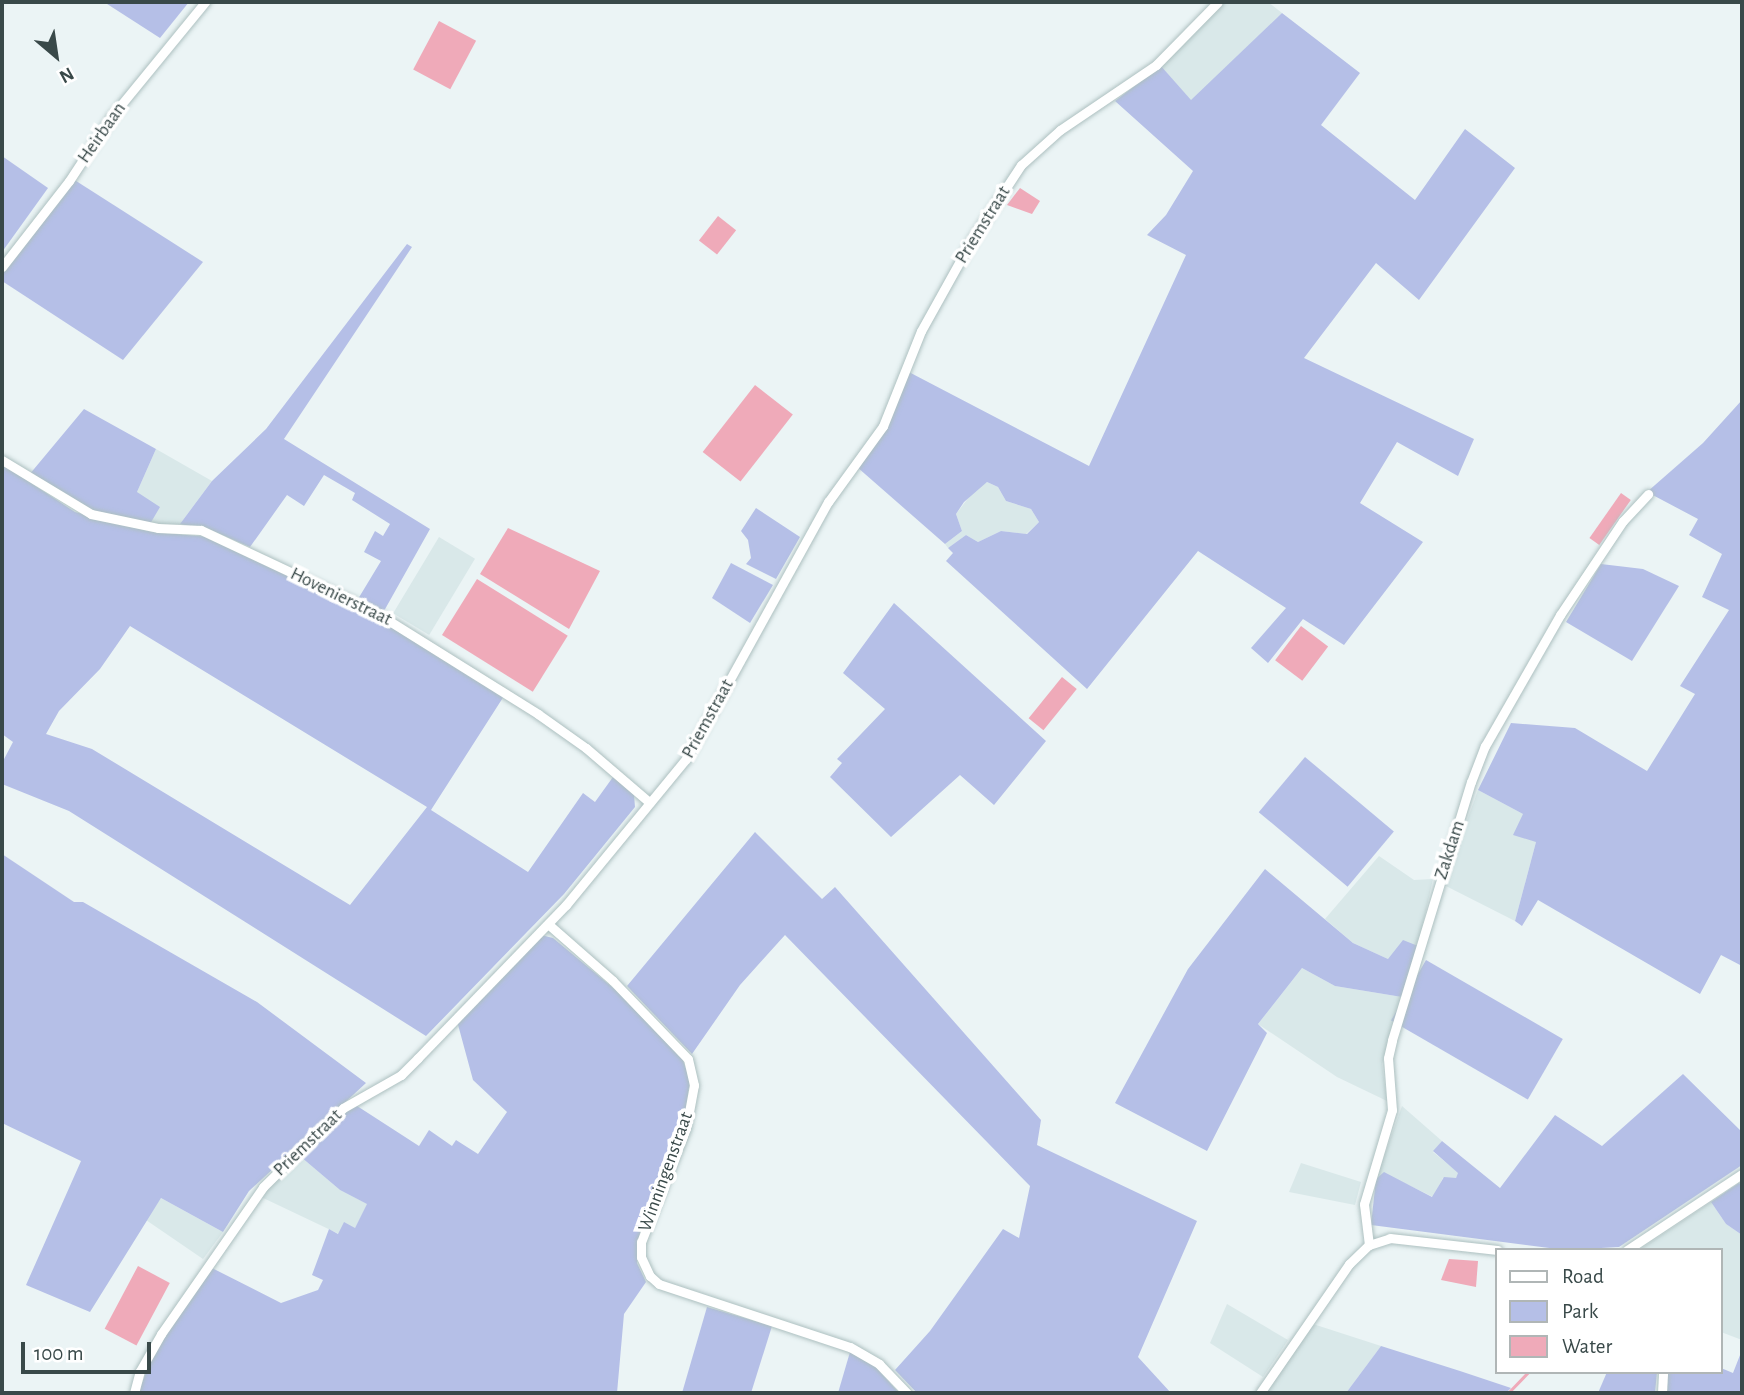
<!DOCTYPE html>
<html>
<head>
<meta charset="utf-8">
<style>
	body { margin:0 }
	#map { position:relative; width:1744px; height:1395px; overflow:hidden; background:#ebf4f5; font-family:"Alegreya Sans",sans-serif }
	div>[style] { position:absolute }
	.residential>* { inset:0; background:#d9e8e9; transform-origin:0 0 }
	.green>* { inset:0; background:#b5bfe7; transform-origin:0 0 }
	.water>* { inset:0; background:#efaab9; transform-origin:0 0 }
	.stream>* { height:2.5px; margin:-1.25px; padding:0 1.25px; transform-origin:1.25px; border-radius:1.25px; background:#efaab9 }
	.roads { filter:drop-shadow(0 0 2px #adc0c0) drop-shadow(0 0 2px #adc0c0) }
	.minor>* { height:9px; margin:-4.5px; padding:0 4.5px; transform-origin:4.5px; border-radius:4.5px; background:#fff }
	span { translate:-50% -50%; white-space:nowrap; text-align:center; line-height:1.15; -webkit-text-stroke:7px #fff; paint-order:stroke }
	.street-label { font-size:19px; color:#394949 }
	.frame { position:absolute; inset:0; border:4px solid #394949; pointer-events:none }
	.legend { position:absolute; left:1495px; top:1248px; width:228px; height:126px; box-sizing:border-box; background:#fff; border:2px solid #b0b6b6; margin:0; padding:9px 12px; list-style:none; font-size:21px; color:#394949 }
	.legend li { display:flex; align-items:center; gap:14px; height:35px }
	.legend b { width:35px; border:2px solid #b0b6b6 }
	.north { position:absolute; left:21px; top:21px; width:70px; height:70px; -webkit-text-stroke:5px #fff; paint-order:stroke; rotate:151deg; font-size:19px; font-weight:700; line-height:28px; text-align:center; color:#394949 }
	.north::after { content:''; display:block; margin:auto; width:24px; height:32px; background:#394949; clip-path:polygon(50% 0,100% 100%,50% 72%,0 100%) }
	.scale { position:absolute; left:21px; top:1342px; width:130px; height:32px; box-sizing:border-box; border:4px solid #394949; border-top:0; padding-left:9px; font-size:21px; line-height:24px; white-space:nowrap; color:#394949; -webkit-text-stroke:5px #fff; paint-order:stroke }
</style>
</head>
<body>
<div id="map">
	<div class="residential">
		<div style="clip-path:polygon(1224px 2px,1268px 2px,1282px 13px,1191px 101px,1161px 66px)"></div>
		<div style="clip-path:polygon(156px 449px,212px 481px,180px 524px,150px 524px,137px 492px)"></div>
		<div style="clip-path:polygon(987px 482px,998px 487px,1006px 501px,1031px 509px,1039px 522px,1026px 534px,1001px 531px,978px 542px,966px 535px,948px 548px,945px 544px,962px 531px,956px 514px,976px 488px)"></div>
		<div style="left:439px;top:537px;width:42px;height:89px;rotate:31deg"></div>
		<div style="clip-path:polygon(1478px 790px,1523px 814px,1536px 842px,1515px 921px,1444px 885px)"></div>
		<div style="clip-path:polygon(1379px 856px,1414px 880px,1433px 879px,1418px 946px,1388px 959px,1353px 943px,1325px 919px)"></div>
		<div style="clip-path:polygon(1302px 968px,1335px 986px,1402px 997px,1382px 1064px,1387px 1101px,1337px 1077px,1258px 1024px)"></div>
		<div style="clip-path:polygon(1402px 1106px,1442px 1141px,1433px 1152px,1459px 1173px,1456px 1178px,1443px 1178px,1433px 1197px,1384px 1173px,1376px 1179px)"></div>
		<div style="clip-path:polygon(301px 1157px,340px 1190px,368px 1204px,355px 1228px,339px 1234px,259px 1196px)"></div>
		<div style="clip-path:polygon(1301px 1163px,1361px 1182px,1355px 1205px,1289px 1192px)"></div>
		<div style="clip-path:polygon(161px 1198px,223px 1232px,203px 1259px,146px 1220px)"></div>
		<div style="clip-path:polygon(1711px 1202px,1726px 1224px,1742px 1235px,1742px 1340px,1721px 1332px,1721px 1250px,1639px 1250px)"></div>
		<div style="clip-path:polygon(1227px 1304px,1288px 1340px,1263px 1377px,1210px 1343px)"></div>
		<div style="clip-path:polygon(1313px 1324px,1381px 1346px,1346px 1393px,1266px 1393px)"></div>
	</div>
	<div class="green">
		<div style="clip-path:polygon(104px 2px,189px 2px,160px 38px)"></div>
		<div style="clip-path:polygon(1282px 13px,1360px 73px,1321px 125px,1415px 200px,1465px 129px,1515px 168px,1419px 300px,1376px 263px,1304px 358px,1474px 439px,1458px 476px,1397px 442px,1360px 503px,1423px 542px,1344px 645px,1303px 619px,1268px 663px,1251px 648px,1286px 608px,1198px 551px,1087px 689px,946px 561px,953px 553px,948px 548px,966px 535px,978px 542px,1001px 531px,1027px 534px,1039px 522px,1031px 509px,1006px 501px,998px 487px,987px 482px,964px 502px,956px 514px,962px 531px,945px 544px,857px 467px,888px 424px,905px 370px,1089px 466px,1186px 255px,1147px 235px,1166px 215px,1193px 171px,1115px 101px,1161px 66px,1191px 100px)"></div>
		<div style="clip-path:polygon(2px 156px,48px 188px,2px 252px)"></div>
		<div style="clip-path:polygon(73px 179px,203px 262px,123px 360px,2px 281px,2px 272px)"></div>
		<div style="clip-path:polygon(407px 244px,412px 247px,284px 439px,430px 529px,384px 611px,358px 599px,381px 561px,364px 552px,375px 531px,383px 536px,390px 524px,352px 500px,355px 493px,324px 475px,304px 506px,287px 495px,250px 547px,211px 530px,180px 524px,212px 481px,266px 429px)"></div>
		<div style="clip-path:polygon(1742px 400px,1742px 966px,1721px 955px,1700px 994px,1538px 900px,1522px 926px,1515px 921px,1536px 842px,1513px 835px,1523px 814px,1478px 790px,1511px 723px,1575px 728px,1647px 771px,1695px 694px,1680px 686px,1729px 610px,1702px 597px,1722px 554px,1689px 535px,1698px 519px,1647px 492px,1703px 443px)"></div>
		<div style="clip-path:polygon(84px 409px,156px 449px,137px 492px,160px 507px,150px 524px,92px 511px,29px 475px)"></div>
		<div style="clip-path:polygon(evenodd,2px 464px,75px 512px,152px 532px,210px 537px,371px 614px,504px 696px,431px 810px,528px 872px,583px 793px,595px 802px,613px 777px,634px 795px,635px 807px,564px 894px,426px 1036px,69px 811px,2px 784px,2px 763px,13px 742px,2px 734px,2px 464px,130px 626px,427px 807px,350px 905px,92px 749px,46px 734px,59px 711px,100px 669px,130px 626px)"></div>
		<div style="clip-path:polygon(756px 508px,800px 537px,776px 579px,746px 564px,751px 558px,748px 540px,741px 531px)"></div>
		<div style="clip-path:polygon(731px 563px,773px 585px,750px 623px,712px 598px)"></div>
		<div style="clip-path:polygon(1601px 564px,1643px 569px,1679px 586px,1632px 661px,1566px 622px)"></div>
		<div style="clip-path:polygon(894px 603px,1046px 741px,994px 805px,960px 775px,891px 837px,830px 777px,842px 763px,837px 759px,885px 709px,843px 673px)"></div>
		<div style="left:1305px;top:757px;width:116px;height:72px;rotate:40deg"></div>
		<div style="clip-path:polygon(755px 832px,822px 899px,835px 887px,1041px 1120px,1037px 1145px,1197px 1221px,1138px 1357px,1171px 1393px,917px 1393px,895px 1370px,930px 1331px,1003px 1229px,1019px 1238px,1030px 1186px,785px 935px,740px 985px,692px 1054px,627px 986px)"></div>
		<div style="clip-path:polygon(2px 854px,74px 902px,83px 902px,257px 1002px,366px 1083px,249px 1191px,223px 1232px,161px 1198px,90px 1312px,26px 1285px,81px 1161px,2px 1123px)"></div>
		<div style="clip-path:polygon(1265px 869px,1353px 943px,1388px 959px,1403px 940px,1418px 946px,1402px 997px,1335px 986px,1302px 968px,1258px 1024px,1267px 1033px,1207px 1151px,1115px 1103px,1188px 969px)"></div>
		<div style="clip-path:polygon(541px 935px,553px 938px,618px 992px,682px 1058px,690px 1080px,685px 1117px,641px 1223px,637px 1263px,646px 1282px,624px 1314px,617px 1393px,138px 1393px,155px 1350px,210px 1267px,281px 1303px,318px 1290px,323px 1280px,312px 1275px,329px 1229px,338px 1234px,344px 1222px,355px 1228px,367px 1204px,340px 1190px,301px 1157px,354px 1104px,419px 1146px,429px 1130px,452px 1146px,456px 1140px,478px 1154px,507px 1112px,473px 1080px,457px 1021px)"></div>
		<div style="left:1426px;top:960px;width:158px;height:70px;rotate:30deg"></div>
		<div style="clip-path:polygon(1683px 1074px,1742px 1132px,1742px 1165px,1619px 1247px,1565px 1250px,1371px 1225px,1376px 1179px,1384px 1172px,1432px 1197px,1444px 1177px,1456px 1178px,1458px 1173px,1433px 1151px,1442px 1141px,1500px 1188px,1555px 1115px,1602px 1146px)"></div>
		<div style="clip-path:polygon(1739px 1183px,1742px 1185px,1742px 1235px,1726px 1224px,1711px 1202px)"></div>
		<div style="clip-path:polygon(707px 1307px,772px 1326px,751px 1393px,682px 1393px)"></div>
		<div style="clip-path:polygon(1381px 1346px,1460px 1371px,1511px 1388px,1506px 1393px,1346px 1393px)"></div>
		<div style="clip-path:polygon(1742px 1350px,1742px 1393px,1664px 1393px,1666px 1372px,1721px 1372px,1721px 1368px,1733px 1373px)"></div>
		<div style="clip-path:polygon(850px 1352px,873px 1364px,899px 1393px,838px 1393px)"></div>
		<div style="clip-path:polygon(1607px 1372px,1657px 1372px,1655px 1393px,1598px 1393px)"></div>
	</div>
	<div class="water">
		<div style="left:439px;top:21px;width:42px;height:55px;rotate:28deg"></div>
		<div style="clip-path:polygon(1020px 188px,1040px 201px,1032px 214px,1007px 205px)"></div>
		<div style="left:718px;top:216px;width:23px;height:31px;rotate:38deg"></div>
		<div style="left:755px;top:385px;width:48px;height:85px;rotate:38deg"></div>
		<div style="left:1621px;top:493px;width:12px;height:55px;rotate:35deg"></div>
		<div style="clip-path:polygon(508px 528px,600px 571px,569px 629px,480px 574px)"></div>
		<div style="left:477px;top:579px;width:107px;height:66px;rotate:32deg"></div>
		<div style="left:1301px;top:626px;width:34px;height:43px;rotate:37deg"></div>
		<div style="left:1062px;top:677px;width:19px;height:53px;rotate:39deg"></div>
		<div style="clip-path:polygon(1449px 1259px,1478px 1261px,1476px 1287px,1441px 1280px)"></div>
		<div style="left:138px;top:1266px;width:36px;height:71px;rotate:28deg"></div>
	</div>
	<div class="stream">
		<div style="left:1508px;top:1393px;width:29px;rotate:-46deg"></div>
	</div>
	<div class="roads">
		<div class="minor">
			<div style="left:2px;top:267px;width:109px;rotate:-52.1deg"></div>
			<div style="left:69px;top:181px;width:77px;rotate:-56.7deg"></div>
			<div style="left:111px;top:117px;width:149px;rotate:-50.7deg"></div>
			<div style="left:2px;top:460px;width:104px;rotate:31.2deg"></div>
			<div style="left:91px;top:514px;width:68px;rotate:11.8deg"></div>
			<div style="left:158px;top:528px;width:43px;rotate:2.7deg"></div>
			<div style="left:201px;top:530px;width:192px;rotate:25.2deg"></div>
			<div style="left:375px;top:612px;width:192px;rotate:32deg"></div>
			<div style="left:538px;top:714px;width:59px;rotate:35.3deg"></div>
			<div style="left:586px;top:748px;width:83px;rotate:40.6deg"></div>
			<div style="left:548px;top:924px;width:86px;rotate:41.2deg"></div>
			<div style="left:613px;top:981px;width:108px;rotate:46.1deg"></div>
			<div style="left:688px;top:1059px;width:27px;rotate:77deg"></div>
			<div style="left:694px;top:1085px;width:44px;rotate:100.5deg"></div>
			<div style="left:686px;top:1128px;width:123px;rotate:111.5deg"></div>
			<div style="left:641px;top:1242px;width:15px;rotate:90deg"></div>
			<div style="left:641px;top:1257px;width:21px;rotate:65deg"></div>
			<div style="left:650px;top:1276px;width:12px;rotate:42deg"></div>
			<div style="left:659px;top:1284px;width:201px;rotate:18.3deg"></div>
			<div style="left:850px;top:1347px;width:34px;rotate:30deg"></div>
			<div style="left:879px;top:1364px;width:40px;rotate:46deg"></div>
			<div style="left:1369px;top:1245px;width:41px;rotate:-97deg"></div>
			<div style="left:1364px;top:1204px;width:98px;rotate:-73.4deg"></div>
			<div style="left:1392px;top:1110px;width:52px;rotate:-94.4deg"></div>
			<div style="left:1388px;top:1058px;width:18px;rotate:-77deg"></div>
			<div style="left:1392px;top:1040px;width:270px;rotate:-73deg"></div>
			<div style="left:1471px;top:782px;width:39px;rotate:-69deg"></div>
			<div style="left:1485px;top:746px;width:151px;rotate:-60.2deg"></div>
			<div style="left:1560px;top:615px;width:113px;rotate:-56.2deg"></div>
			<div style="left:1623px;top:521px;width:37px;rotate:-47deg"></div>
			<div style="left:1627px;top:1250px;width:138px;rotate:-33.5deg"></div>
			<div style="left:134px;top:1393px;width:23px;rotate:-75deg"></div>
			<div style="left:140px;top:1371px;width:43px;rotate:-60.4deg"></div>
			<div style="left:161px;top:1334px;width:179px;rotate:-55.2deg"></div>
			<div style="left:263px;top:1187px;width:112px;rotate:-44.6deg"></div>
			<div style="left:343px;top:1108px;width:67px;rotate:-29.6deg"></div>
			<div style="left:401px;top:1075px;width:24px;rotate:-45deg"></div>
			<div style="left:418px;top:1058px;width:213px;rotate:-46deg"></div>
			<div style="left:566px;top:905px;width:189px;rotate:-50.6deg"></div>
			<div style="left:686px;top:759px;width:294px;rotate:-61.1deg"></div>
			<div style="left:828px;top:502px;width:94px;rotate:-54.1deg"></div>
			<div style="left:883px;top:426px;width:102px;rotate:-68.2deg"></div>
			<div style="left:921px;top:331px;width:103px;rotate:-60.9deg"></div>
			<div style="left:971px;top:241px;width:91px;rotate:-56.7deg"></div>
			<div style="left:1021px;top:165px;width:52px;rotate:-41.9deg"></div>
			<div style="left:1060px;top:130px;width:116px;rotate:-34.1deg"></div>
			<div style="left:1156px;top:65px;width:88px;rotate:-45.5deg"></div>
			<div style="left:1260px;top:1393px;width:157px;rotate:-55.4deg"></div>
			<div style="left:1349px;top:1264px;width:28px;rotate:-44deg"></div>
			<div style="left:1369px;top:1245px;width:22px;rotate:-18deg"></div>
			<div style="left:1390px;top:1238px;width:108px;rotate:6.4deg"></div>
			<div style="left:1662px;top:1393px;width:21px;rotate:-87deg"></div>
		</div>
	</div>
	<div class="street-label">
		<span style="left:102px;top:133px;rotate:-55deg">Heirbaan</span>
		<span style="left:983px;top:225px;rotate:-58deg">Priemstraat</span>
		<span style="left:341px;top:597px;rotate:26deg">Hovenierstraat</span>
		<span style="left:708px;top:719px;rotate:-61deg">Priemstraat</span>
		<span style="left:1450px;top:850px;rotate:-72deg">Zakdam</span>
		<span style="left:308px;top:1143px;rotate:-44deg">Priemstraat</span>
		<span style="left:666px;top:1172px;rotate:-70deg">Winningenstraat</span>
	</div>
	<div class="frame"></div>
	<ul class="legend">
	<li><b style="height:9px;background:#fff"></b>Road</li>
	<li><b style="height:19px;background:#b5bfe7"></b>Park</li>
	<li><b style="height:19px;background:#efaab9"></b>Water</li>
	</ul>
	<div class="north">N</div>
	<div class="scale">100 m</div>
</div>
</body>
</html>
